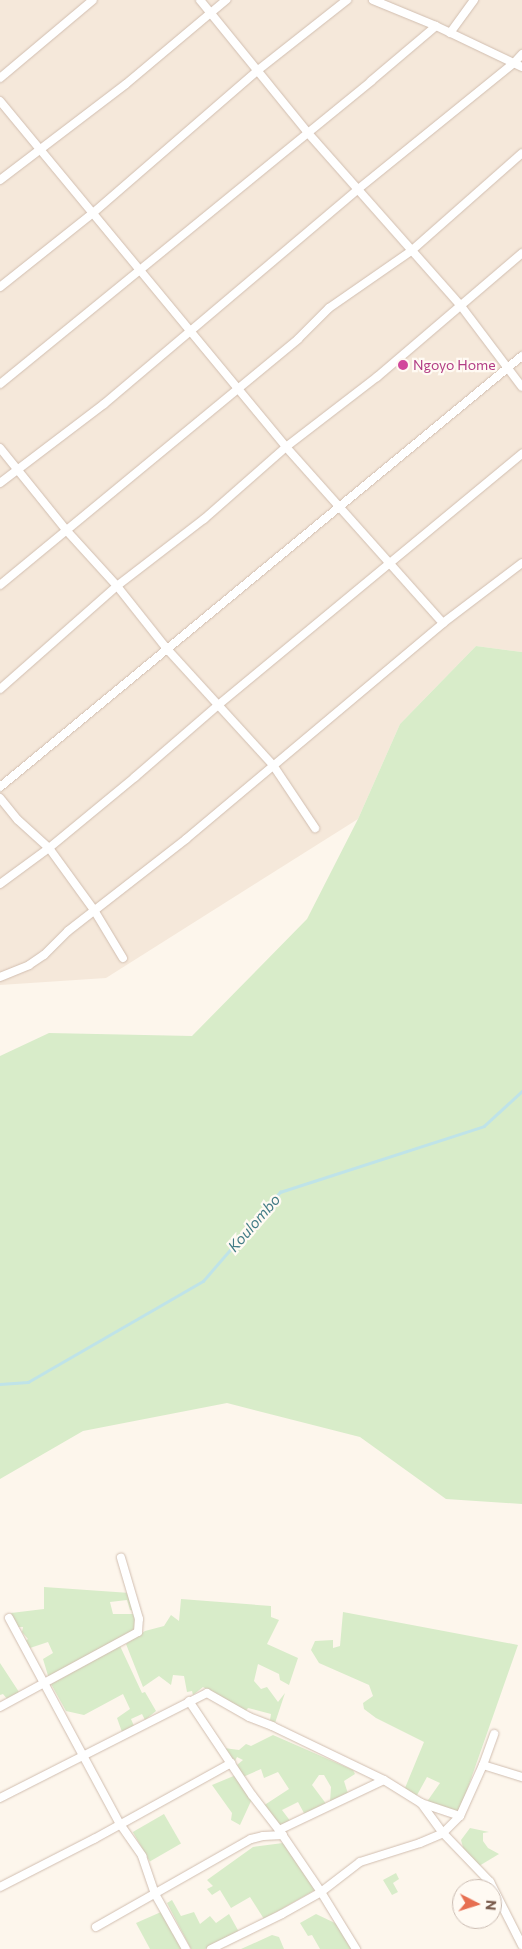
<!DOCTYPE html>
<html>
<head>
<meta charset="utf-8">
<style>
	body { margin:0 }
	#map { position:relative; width:522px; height:1949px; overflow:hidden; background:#fdf6ec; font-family:Commissioner,sans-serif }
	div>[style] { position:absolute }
	.residential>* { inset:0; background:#f5e8da }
	.green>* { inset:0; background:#d8ecc9; transform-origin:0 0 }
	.stream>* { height:2.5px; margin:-1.25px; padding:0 1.25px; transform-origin:1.25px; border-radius:1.25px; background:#bfe3e8 }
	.roads { filter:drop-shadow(0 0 1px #d1beb0) drop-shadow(0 0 1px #d1beb0) }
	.street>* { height:8px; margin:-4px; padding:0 4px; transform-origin:4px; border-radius:4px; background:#fff }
	.dots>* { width:14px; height:14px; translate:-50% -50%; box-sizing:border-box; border:2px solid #fffaf3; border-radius:50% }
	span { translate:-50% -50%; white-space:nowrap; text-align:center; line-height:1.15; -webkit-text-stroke:4.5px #fffaf3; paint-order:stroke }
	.hotel-label { font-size:14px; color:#b23c85 }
	.left { translate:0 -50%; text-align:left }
	.water-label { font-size:15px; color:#437c86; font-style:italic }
	.north { position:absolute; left:452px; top:1879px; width:50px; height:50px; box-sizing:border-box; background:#fffaf3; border:1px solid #cabbb1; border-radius:50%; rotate:95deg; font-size:14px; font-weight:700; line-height:20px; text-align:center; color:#7a5c4d }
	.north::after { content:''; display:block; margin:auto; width:18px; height:22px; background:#e76f51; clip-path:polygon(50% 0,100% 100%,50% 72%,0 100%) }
</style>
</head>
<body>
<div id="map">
	<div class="residential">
		<div style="clip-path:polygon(0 0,522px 0,522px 652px,476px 646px,400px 724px,358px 819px,106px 978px,0 985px)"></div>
	</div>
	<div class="green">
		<div style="clip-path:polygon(476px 646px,522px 652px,522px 1504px,446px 1499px,360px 1437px,227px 1403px,83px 1431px,0 1479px,0 1056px,49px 1033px,192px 1036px,307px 919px,358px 819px,400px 724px)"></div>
		<div style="clip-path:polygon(44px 1587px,130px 1593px,135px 1611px,130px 1610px,127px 1600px,110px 1602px,113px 1614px,135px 1614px,136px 1631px,49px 1679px,43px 1659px,53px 1653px,48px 1642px,30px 1648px,25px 1641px,28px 1639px,22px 1632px,23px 1627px,17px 1627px,11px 1613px,44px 1609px)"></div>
		<div style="clip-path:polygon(181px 1599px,271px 1606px,271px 1617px,279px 1620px,267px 1644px,298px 1658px,289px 1685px,280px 1680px,279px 1674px,258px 1664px,254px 1681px,261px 1689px,267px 1687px,278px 1702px,285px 1693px,275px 1723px,270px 1720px,271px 1714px,248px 1708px,245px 1712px,203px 1687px,193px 1695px,192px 1691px,187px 1692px,184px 1676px,173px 1675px,171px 1685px,159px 1676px,143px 1687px,126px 1644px,145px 1631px,164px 1626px,171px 1615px,179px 1621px)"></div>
		<div style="clip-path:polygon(343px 1612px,518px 1645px,459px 1813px,426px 1803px,440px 1783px,427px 1777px,416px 1797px,405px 1788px,424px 1742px,376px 1718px,364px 1709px,363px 1703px,373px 1696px,369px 1685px,319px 1663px,311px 1650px,315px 1641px,333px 1640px,333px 1648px,340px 1646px)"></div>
		<div style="clip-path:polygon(120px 1646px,142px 1693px,145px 1692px,156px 1711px,145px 1720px,142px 1714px,131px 1719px,134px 1726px,122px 1732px,117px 1718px,130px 1709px,123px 1694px,84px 1715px,66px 1711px,51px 1684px)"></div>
		<div style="clip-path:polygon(0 1663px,19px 1692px,8px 1700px,3px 1694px,0 1695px)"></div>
		<div style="clip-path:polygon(273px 1735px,353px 1770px,355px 1774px,344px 1781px,349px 1797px,330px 1802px,331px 1787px,324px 1775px,319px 1775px,312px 1785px,327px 1805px,305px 1815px,298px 1802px,282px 1810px,291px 1822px,280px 1826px,263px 1806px,289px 1789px,278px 1772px,264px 1778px,261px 1769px,243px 1777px,237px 1765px,243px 1760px,237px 1757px,234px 1763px,224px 1748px,239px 1750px,246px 1744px,251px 1746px)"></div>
		<div style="clip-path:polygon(236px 1775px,252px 1799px,240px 1825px,231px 1820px,232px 1813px,212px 1785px)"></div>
		<div style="left:164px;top:1814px;width:34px;height:36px;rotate:60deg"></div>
		<div style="clip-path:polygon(470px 1828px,489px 1832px,483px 1833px,483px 1841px,488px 1848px,499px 1854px,479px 1866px,464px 1851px,461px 1840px)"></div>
		<div style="clip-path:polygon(283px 1843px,315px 1890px,264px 1919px,250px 1897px,231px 1908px,220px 1890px,212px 1895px,207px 1889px,213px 1886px,207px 1880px,253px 1847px)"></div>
		<div style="clip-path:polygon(396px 1873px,399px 1879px,393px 1883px,398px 1892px,392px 1895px,383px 1880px)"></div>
		<div style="clip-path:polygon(172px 1900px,181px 1916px,194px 1912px,200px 1924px,210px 1916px,216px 1923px,229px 1914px,239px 1932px,205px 1949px,191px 1949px,167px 1903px)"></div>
		<div style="clip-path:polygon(161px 1912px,183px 1949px,150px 1949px,136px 1923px)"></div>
		<div style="clip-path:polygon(316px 1914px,337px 1924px,353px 1949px,320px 1949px,312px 1935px,308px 1936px,300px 1923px)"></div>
		<div style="clip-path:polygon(272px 1935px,279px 1937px,284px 1949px,241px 1949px)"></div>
	</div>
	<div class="stream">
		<div style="left:0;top:1384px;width:28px;rotate:-4deg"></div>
		<div style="left:28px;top:1382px;width:202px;rotate:-30deg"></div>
		<div style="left:203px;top:1281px;width:118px;rotate:-49.1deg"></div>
		<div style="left:280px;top:1192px;width:214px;rotate:-17.9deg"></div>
		<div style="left:484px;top:1126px;width:52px;rotate:-42.6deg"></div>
	</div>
	<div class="roads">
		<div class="street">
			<div style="left:200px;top:0;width:171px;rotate:50.9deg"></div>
			<div style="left:308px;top:133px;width:231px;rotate:48.5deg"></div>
			<div style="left:461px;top:306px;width:101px;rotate:53deg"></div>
			<div style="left:373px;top:0;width:68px;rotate:22.4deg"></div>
			<div style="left:436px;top:26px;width:95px;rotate:25.5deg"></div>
			<div style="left:450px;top:33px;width:41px;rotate:-54deg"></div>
			<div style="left:0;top:78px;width:121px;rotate:-40deg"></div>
			<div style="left:0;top:101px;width:449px;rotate:50.4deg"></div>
			<div style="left:286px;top:447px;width:236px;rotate:48.3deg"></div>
			<div style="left:0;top:180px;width:158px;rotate:-37.3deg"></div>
			<div style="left:126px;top:84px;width:131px;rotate:-40deg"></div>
			<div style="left:0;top:287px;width:119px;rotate:-38.5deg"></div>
			<div style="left:93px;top:213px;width:217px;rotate:-40.9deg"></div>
			<div style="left:257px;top:71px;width:115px;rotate:-38.3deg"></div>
			<div style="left:0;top:384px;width:479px;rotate:-39.2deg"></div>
			<div style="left:371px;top:81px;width:85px;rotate:-40.2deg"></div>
			<div style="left:0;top:448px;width:107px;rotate:51.1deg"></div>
			<div style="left:67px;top:531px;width:74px;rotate:47.7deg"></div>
			<div style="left:117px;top:586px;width:80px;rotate:51.6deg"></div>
			<div style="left:167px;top:649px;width:157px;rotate:47.6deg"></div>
			<div style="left:273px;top:765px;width:76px;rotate:56.3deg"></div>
			<div style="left:0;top:483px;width:131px;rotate:-37.2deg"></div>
			<div style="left:104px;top:404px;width:331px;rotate:-40.2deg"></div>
			<div style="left:357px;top:190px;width:202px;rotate:-39deg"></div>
			<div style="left:514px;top:63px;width:12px;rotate:-48deg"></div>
			<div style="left:0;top:585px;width:386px;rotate:-39.5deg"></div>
			<div style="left:298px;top:339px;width:44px;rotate:-45deg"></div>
			<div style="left:329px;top:308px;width:100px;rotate:-34.8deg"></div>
			<div style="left:411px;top:251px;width:148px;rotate:-41.4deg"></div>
			<div style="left:0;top:689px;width:156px;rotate:-41.4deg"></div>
			<div style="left:117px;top:586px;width:110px;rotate:-37.6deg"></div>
			<div style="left:204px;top:519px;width:109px;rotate:-41.3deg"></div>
			<div style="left:286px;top:447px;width:115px;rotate:-37.6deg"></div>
			<div style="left:377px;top:377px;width:191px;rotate:-40.5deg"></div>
			<div style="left:0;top:787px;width:677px;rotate:-39.55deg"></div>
			<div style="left:0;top:798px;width:28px;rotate:51deg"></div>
			<div style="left:18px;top:820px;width:42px;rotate:42.1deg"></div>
			<div style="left:49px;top:848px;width:77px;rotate:54deg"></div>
			<div style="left:94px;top:910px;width:56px;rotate:58.9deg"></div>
			<div style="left:0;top:884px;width:61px;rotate:-36.3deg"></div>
			<div style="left:49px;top:848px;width:112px;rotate:-39.5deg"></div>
			<div style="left:135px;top:777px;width:108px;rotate:-40.9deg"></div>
			<div style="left:217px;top:706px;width:396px;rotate:-39.6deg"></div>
			<div style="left:0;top:977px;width:31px;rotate:-22deg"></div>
			<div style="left:29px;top:965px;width:18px;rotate:-34deg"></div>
			<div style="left:44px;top:955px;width:34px;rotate:-45deg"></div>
			<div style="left:68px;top:931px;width:150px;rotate:-37.9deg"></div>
			<div style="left:186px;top:839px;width:336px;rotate:-40deg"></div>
			<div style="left:443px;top:623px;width:99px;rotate:-37.2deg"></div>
			<div style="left:9px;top:1618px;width:234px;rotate:61.7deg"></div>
			<div style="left:120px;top:1824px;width:39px;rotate:55deg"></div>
			<div style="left:142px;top:1856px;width:40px;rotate:71.1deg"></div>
			<div style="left:155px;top:1894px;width:63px;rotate:60.6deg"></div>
			<div style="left:189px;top:1701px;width:113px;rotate:56.2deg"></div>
			<div style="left:252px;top:1795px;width:44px;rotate:52.4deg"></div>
			<div style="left:279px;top:1830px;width:75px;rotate:55.9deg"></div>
			<div style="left:321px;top:1892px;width:67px;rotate:58.4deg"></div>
			<div style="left:0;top:1707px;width:157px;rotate:-28.5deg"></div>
			<div style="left:138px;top:1632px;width:13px;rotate:-86deg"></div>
			<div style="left:139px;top:1619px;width:64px;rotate:-106.4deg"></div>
			<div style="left:483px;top:1765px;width:41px;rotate:17.1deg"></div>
			<div style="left:0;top:1798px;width:232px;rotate:-26.9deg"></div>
			<div style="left:207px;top:1693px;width:48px;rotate:29.7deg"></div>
			<div style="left:249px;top:1717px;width:25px;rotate:21deg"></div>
			<div style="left:272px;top:1726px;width:124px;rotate:25.7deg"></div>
			<div style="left:384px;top:1780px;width:44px;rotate:31.9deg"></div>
			<div style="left:421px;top:1803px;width:41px;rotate:18.4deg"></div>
			<div style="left:421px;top:1803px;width:37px;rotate:54deg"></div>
			<div style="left:443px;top:1833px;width:68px;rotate:46.2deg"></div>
			<div style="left:490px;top:1882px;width:71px;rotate:63.1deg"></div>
			<div style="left:279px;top:1830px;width:116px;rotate:-25.5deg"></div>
			<div style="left:0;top:1887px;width:106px;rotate:-27.1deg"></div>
			<div style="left:94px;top:1839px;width:157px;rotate:-29deg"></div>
			<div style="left:96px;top:1927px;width:178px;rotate:-29.6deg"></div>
			<div style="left:251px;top:1839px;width:12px;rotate:-14deg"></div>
			<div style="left:263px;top:1836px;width:20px;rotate:-3deg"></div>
			<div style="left:211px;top:1949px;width:79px;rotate:-26.2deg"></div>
			<div style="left:282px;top:1914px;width:45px;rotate:-29.4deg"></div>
			<div style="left:321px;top:1892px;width:49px;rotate:-37.6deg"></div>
			<div style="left:360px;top:1862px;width:63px;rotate:-17.6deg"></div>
			<div style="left:420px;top:1843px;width:25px;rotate:-23deg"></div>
			<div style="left:443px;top:1833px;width:24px;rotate:-45deg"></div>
			<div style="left:460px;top:1816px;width:56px;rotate:-65.7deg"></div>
			<div style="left:483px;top:1765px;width:33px;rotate:-70deg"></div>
		</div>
	</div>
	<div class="dots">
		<div style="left:403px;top:365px;background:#d1479c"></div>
	</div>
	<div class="hotel-label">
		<span class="left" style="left:413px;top:365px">Ngoyo Home</span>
	</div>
	<div class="water-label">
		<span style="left:254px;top:1223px;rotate:-49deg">Koulombo</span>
	</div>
	<div class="north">N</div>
</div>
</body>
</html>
